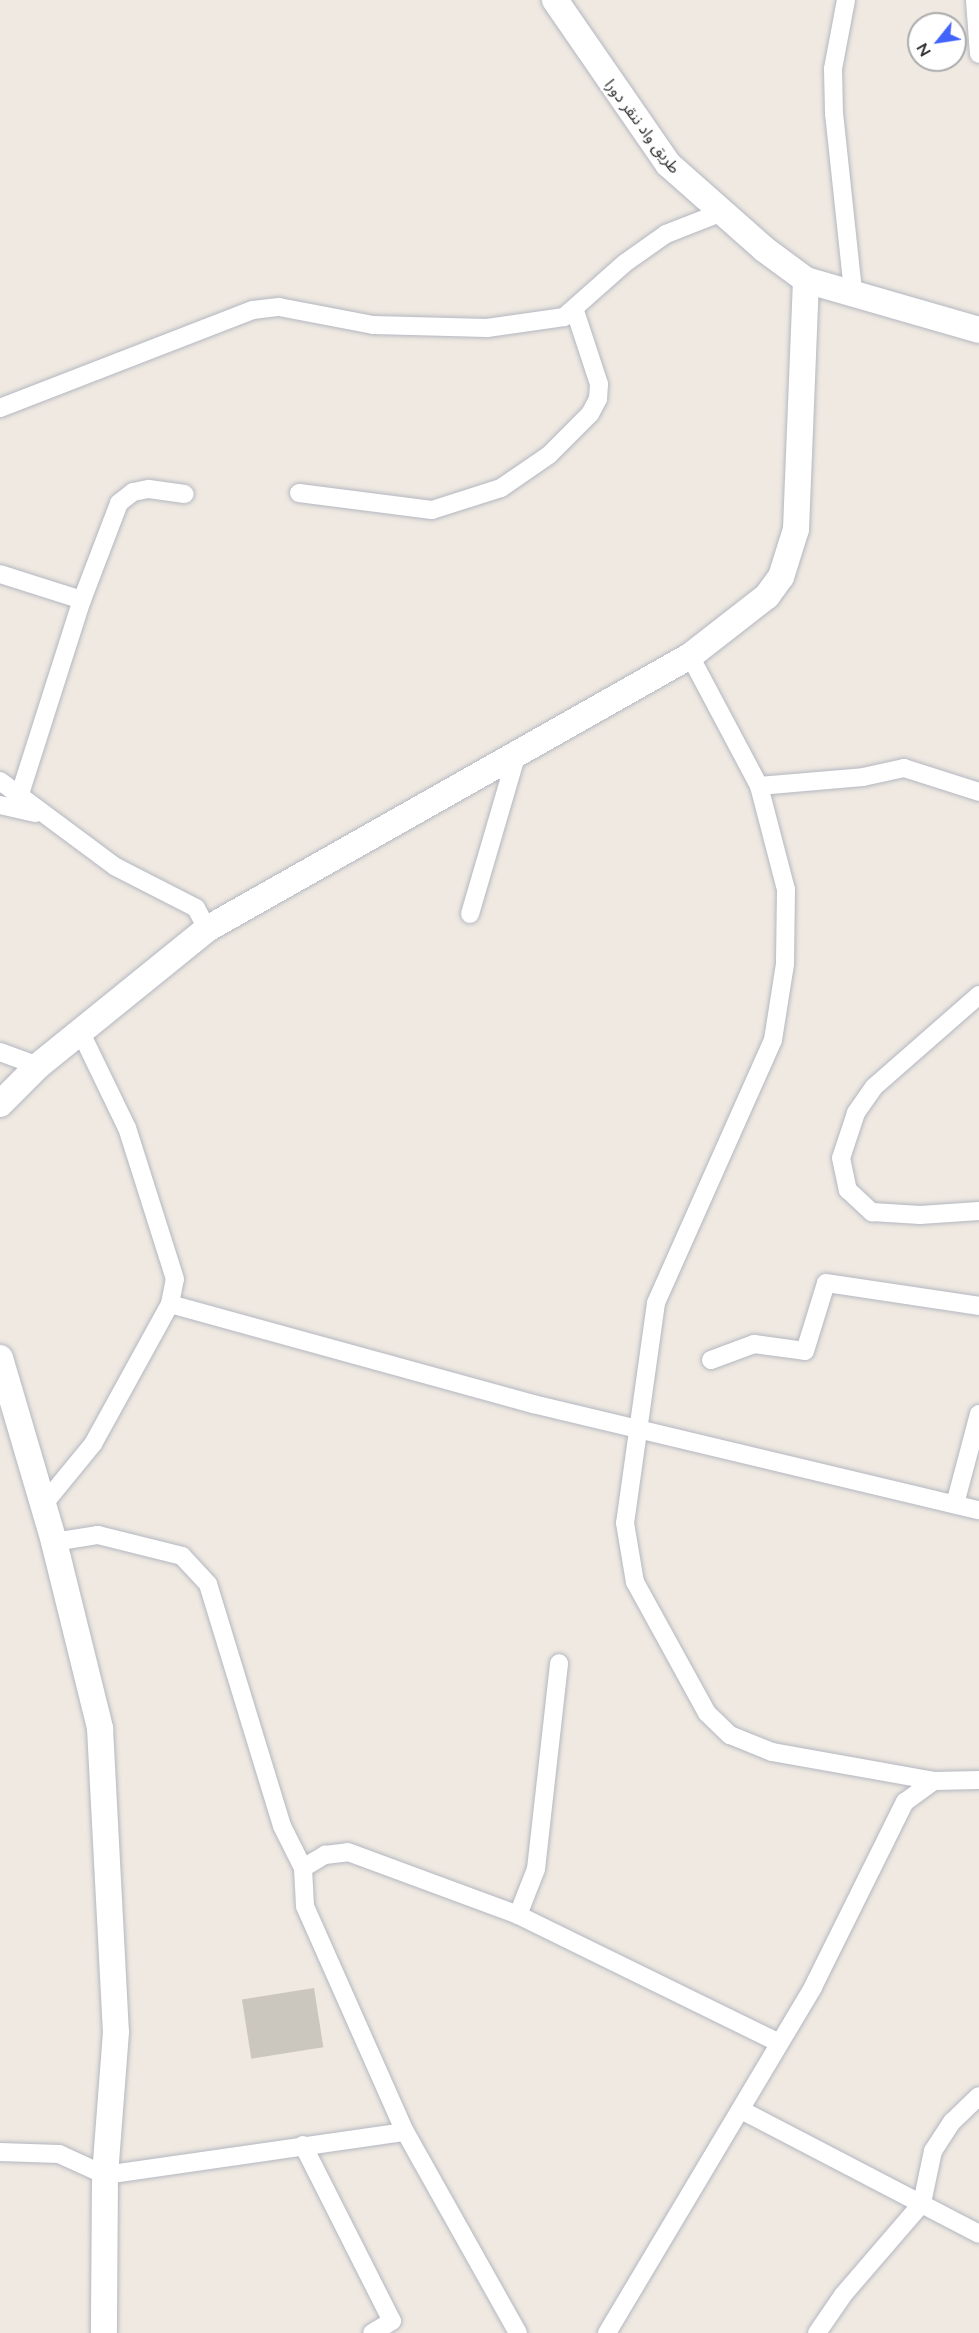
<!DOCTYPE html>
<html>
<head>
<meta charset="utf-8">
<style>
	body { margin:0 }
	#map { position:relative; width:979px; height:2333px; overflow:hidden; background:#efe9e1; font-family:Lato,"Noto Sans Arabic",sans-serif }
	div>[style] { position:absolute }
	.building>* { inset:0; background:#cbc7bf; transform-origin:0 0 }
	.roads { filter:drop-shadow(0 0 2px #b4b7c1) drop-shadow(0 0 2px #b4b7c1) }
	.street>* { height:18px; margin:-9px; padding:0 9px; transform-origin:9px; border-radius:9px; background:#fff }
	.secondary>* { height:26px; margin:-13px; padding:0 13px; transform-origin:13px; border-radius:13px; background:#fff }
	span { translate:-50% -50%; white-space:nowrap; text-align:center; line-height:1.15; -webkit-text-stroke:4.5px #fff; paint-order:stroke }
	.street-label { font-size:16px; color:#2e2e2e }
	.north { position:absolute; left:907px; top:12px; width:60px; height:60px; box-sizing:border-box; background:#fff; border:2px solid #ababab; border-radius:50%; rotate:240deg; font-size:16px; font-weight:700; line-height:24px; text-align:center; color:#2e2e2e }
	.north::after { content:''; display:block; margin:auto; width:21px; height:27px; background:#4264fb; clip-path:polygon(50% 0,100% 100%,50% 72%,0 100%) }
</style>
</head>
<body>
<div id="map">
	<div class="building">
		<div style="left:314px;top:1988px;width:60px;height:73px;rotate:81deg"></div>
	</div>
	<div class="roads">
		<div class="street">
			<div style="left:846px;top:0;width:70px;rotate:100.7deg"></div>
			<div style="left:833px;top:69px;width:44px;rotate:88.7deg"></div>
			<div style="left:834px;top:113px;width:179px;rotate:83.9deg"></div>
			<div style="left:975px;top:0;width:54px;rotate:85.8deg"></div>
			<div style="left:0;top:408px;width:271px;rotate:-21.2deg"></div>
			<div style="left:253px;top:310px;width:26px;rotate:-7deg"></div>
			<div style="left:279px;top:307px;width:96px;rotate:10.8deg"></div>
			<div style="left:373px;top:325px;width:114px;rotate:1.5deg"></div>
			<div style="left:487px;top:328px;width:78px;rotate:-8.1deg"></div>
			<div style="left:564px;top:317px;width:81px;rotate:-41.5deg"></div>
			<div style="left:625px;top:263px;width:50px;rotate:-35.3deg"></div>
			<div style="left:666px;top:234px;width:58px;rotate:-21.3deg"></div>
			<div style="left:299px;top:493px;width:134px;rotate:7.3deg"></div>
			<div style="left:432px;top:510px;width:72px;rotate:-17.7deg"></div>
			<div style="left:501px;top:488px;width:58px;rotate:-34.5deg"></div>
			<div style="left:549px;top:455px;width:58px;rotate:-45deg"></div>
			<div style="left:590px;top:414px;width:17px;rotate:-62deg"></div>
			<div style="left:598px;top:399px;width:15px;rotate:-86deg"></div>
			<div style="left:599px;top:384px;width:77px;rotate:-108.2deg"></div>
			<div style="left:0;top:574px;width:86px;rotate:17.6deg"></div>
			<div style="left:690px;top:656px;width:147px;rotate:62deg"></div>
			<div style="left:759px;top:786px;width:107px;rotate:75.4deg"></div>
			<div style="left:786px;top:890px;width:74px;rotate:90.8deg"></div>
			<div style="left:785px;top:964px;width:77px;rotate:99deg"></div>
			<div style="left:773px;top:1040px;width:288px;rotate:114deg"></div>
			<div style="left:656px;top:1303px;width:222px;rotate:98deg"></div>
			<div style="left:625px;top:1523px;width:60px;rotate:80.4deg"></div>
			<div style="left:635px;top:1582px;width:149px;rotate:61.2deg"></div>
			<div style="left:707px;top:1713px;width:32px;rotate:44deg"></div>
			<div style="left:730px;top:1735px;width:45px;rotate:22deg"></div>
			<div style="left:772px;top:1752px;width:165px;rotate:10.1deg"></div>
			<div style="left:0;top:781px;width:144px;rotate:36.6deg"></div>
			<div style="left:116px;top:867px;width:90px;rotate:27.1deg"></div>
			<div style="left:196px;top:908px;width:24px;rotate:62deg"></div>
			<div style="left:759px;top:786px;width:104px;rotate:-4.9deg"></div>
			<div style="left:863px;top:777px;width:42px;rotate:-12.4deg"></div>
			<div style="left:904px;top:768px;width:79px;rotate:17.7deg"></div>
			<div style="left:19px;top:797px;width:207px;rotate:-72.3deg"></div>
			<div style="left:82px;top:600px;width:104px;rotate:-69.1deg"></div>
			<div style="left:119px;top:503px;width:18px;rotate:-38deg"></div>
			<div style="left:133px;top:492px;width:16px;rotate:-11deg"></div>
			<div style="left:149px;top:489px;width:36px;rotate:8deg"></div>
			<div style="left:0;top:805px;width:36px;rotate:13deg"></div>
			<div style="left:470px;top:914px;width:164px;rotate:-73.7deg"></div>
			<div style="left:979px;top:995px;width:140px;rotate:138.8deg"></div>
			<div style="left:874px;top:1087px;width:32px;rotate:125deg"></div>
			<div style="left:856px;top:1113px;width:47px;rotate:108.4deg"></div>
			<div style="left:841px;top:1158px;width:33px;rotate:78deg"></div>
			<div style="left:848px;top:1190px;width:33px;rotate:43deg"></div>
			<div style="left:872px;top:1212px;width:48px;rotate:3.6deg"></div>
			<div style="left:920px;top:1215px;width:59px;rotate:-3.9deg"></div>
			<div style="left:0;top:1052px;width:40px;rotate:20.2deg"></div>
			<div style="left:170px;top:1304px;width:377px;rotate:15.4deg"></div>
			<div style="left:533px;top:1404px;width:458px;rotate:13.4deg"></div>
			<div style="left:711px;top:1360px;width:46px;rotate:-20.4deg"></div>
			<div style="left:754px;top:1344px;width:51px;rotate:7.8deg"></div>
			<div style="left:805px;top:1351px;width:71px;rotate:-72.8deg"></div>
			<div style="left:826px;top:1283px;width:155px;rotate:8.5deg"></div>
			<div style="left:955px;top:1504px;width:93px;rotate:-75.1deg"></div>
			<div style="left:43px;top:1505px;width:79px;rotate:-50.7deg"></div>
			<div style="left:93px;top:1444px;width:160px;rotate:-61.2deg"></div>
			<div style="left:170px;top:1304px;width:25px;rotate:-79deg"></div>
			<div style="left:175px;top:1279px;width:158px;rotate:-107.6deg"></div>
			<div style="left:127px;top:1128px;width:106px;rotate:-115.8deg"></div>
			<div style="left:54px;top:1542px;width:45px;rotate:-9deg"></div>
			<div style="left:98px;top:1535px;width:87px;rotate:14deg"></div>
			<div style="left:182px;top:1556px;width:38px;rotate:47deg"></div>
			<div style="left:208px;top:1584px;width:253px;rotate:73deg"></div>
			<div style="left:282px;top:1826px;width:47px;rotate:63.4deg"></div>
			<div style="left:518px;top:1915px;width:49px;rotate:-68.6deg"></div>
			<div style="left:536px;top:1869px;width:207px;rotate:-83.6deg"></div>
			<div style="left:743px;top:2111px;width:266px;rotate:27.5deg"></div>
			<div style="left:303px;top:2145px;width:197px;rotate:63.2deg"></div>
			<div style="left:392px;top:2321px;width:23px;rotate:149deg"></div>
			<div style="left:0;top:2152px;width:59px;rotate:1.9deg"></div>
			<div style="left:59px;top:2154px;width:51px;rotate:24.5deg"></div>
			<div style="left:105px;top:2175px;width:303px;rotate:-8.2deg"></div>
			<div style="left:518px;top:2333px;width:231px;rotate:-119.3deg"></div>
			<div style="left:405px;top:2132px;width:247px;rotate:-113.9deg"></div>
			<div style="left:305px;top:1906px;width:38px;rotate:-93deg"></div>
			<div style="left:303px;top:1868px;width:26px;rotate:-31deg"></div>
			<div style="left:325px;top:1855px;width:23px;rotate:-7deg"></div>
			<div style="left:348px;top:1852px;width:181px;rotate:20.3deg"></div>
			<div style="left:518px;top:1915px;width:288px;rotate:26.1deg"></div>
			<div style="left:607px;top:2333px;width:403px;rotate:-59.2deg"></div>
			<div style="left:813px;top:1987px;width:207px;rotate:-63.6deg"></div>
			<div style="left:905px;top:1802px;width:36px;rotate:-36deg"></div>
			<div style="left:934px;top:1781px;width:45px;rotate:-1.3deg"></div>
			<div style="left:817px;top:2333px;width:46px;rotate:-55.6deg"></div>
			<div style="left:843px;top:2295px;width:121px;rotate:-49.3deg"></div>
			<div style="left:922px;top:2203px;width:53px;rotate:-78.1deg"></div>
			<div style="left:933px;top:2151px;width:35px;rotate:-57deg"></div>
			<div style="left:952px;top:2122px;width:37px;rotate:-44deg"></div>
		</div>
		<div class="secondary">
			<div style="left:555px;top:0;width:199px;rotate:55.4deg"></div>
			<div style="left:668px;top:164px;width:128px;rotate:41.5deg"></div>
			<div style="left:764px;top:249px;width:52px;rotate:36.4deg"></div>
			<div style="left:806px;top:280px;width:180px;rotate:16.1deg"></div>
			<div style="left:0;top:1104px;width:54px;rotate:-45deg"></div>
			<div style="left:38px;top:1066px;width:218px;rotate:-39deg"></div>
			<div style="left:207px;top:929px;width:555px;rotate:-29.48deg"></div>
			<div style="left:690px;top:656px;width:98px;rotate:-37.9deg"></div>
			<div style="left:767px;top:596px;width:24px;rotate:-54deg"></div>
			<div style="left:781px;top:577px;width:50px;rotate:-72.6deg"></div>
			<div style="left:796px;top:529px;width:249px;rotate:-87.7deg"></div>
			<div style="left:0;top:1358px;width:192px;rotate:73.6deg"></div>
			<div style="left:54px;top:1542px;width:192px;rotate:76.1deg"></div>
			<div style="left:100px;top:1728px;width:304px;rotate:87deg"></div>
			<div style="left:116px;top:2032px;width:143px;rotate:94.4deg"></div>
			<div style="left:105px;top:2175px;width:158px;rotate:90.4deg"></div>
		</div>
	</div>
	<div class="street-label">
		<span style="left:643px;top:126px;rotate:53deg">طريق واد ننقر دورا</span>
	</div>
	<div class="north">N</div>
</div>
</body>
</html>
